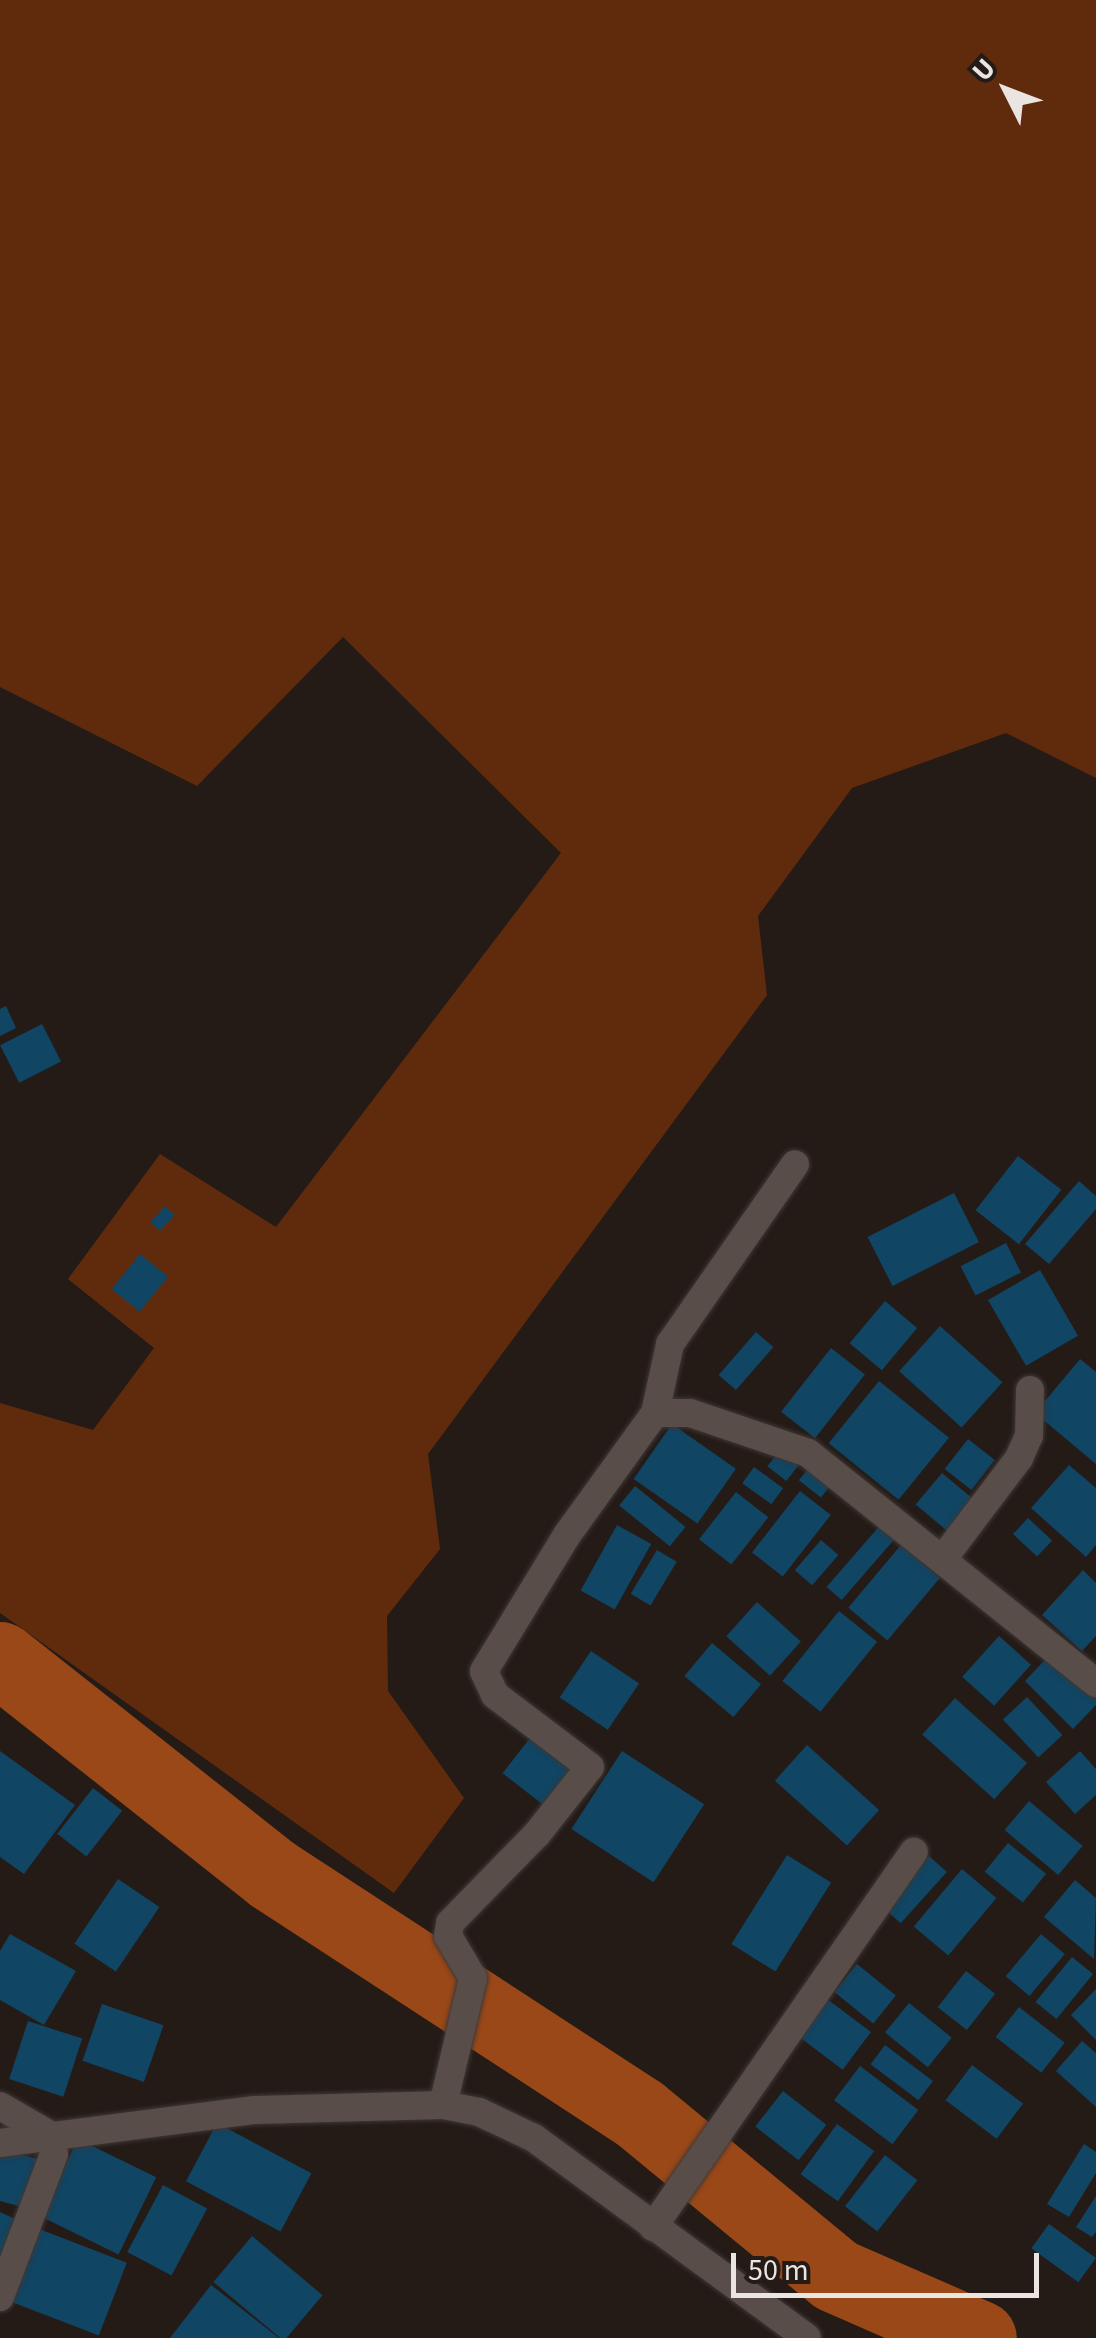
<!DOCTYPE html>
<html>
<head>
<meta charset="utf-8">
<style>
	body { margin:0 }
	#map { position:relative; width:1096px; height:2338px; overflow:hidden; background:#241b17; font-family:"Source Sans 3",sans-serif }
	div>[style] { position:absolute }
	.green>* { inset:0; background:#602b0d }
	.river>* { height:75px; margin:-37.5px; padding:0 37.5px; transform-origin:37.5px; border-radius:37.5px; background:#9b4818 }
	.building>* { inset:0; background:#104564; transform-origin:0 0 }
	.roads { filter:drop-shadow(0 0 2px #3e3735) drop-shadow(0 0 2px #3e3735) }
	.minor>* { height:28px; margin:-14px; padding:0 14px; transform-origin:14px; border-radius:14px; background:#584d48 }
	span { translate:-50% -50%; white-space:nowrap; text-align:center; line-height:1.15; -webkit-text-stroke:10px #241b17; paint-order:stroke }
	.north { position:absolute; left:956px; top:40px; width:100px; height:100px; -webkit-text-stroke:8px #241b17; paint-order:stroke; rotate:312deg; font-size:28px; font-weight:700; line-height:40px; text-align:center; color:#ebe5e2 }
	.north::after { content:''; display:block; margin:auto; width:35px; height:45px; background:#ebe5e2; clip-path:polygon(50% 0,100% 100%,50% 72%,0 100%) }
	.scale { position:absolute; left:731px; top:2253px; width:308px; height:45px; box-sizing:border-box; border:5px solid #ebe5e2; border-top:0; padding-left:12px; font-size:30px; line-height:35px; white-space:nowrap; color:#ebe5e2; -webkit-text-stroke:8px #241b17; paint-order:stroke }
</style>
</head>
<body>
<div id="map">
	<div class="green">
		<div style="clip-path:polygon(0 0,1096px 0,1096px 778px,1006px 733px,852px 788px,758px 916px,767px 995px,428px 1454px,440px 1549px,387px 1616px,388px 1691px,464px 1798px,394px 1893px,0 1613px,0 1403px,93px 1430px,154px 1348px,68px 1279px,160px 1154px,276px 1227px,561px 853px,343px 637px,197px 786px,0 687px)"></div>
	</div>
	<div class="river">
		<div style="left:0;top:1659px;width:347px;rotate:38.3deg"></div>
		<div style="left:272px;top:1874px;width:439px;rotate:33.1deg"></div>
		<div style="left:640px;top:2114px;width:253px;rotate:39.5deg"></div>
		<div style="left:835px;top:2275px;width:157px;rotate:23.6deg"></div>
	</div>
	<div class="building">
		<div style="clip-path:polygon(6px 1006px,16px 1028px,0 1036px,0 1009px)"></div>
		<div style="left:42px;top:1024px;width:42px;height:47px;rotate:63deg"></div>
		<div style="left:1018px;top:1156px;width:55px;height:69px;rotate:38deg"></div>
		<div style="clip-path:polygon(1079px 1181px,1096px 1196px,1096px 1209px,1049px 1264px,1025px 1244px)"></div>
		<div style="left:954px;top:1193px;width:55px;height:97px;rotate:63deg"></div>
		<div style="left:165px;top:1206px;width:13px;height:22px;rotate:42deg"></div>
		<div style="left:1006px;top:1243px;width:33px;height:51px;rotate:63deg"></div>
		<div style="left:140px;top:1254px;width:36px;height:45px;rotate:39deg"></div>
		<div style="left:1040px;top:1270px;width:76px;height:60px;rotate:60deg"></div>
		<div style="left:885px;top:1301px;width:42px;height:55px;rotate:40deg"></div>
		<div style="left:940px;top:1326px;width:84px;height:61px;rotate:42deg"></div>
		<div style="left:756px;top:1332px;width:23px;height:57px;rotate:41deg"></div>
		<div style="left:831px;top:1348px;width:43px;height:81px;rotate:38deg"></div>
		<div style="clip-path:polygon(1080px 1359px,1096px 1372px,1096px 1464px,1035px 1413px)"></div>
		<div style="left:879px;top:1381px;width:90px;height:80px;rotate:39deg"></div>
		<div style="left:672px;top:1424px;width:78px;height:67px;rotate:35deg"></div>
		<div style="left:968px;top:1439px;width:34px;height:38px;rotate:38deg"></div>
		<div style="left:784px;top:1445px;width:24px;height:27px;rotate:38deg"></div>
		<div style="clip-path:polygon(1069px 1465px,1096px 1488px,1096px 1545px,1086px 1557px,1031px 1508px)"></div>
		<div style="left:810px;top:1466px;width:28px;height:18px;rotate:38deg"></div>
		<div style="left:754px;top:1467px;width:36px;height:20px;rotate:36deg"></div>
		<div style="left:942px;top:1473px;width:48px;height:41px;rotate:40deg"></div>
		<div style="left:635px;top:1486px;width:65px;height:25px;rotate:39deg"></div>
		<div style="left:800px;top:1491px;width:39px;height:78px;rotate:38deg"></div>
		<div style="left:736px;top:1492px;width:41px;height:60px;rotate:38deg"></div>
		<div style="left:1028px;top:1518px;width:33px;height:22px;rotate:43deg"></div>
		<div style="left:883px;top:1522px;width:20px;height:86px;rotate:41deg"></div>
		<div style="left:617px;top:1525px;width:39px;height:75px;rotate:29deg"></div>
		<div style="left:821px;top:1540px;width:23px;height:40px;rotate:41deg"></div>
		<div style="left:901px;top:1545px;width:51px;height:82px;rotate:40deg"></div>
		<div style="left:657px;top:1550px;width:23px;height:51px;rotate:31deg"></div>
		<div style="clip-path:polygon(1083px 1570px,1096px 1583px,1096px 1636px,1082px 1651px,1042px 1615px)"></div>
		<div style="left:757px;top:1602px;width:59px;height:46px;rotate:42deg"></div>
		<div style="left:839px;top:1611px;width:49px;height:90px;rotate:39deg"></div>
		<div style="left:999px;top:1636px;width:43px;height:55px;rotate:42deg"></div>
		<div style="left:712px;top:1643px;width:64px;height:43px;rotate:40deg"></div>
		<div style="clip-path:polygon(1054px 1650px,1096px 1692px,1096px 1705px,1073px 1729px,1025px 1681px)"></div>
		<div style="left:591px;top:1651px;width:58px;height:56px;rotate:34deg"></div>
		<div style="left:1027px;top:1697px;width:52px;height:33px;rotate:47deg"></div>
		<div style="left:955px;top:1698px;width:97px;height:49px;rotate:42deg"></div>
		<div style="left:534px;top:1733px;width:55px;height:51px;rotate:38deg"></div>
		<div style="left:807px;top:1745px;width:97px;height:48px;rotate:42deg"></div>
		<div style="clip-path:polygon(0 1751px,75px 1805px,24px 1874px,0 1857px)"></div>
		<div style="left:622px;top:1751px;width:98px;height:93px;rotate:33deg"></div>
		<div style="clip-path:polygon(1080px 1751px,1096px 1769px,1096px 1795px,1075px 1814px,1046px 1782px)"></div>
		<div style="left:93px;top:1788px;width:37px;height:58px;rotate:38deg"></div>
		<div style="left:1029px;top:1801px;width:70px;height:38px;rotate:40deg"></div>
		<div style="left:1008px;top:1843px;width:49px;height:37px;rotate:39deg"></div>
		<div style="left:787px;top:1855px;width:52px;height:105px;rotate:32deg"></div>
		<div style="left:929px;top:1856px;width:24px;height:69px;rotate:42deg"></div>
		<div style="left:962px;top:1869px;width:45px;height:75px;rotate:40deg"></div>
		<div style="left:118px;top:1879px;width:50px;height:78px;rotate:34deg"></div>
		<div style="clip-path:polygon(1075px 1880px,1096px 1898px,1094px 1959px,1044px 1917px)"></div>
		<div style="clip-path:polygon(10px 1934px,76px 1971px,44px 2025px,0 2000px,0 1951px)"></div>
		<div style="left:1041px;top:1934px;width:31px;height:55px;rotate:40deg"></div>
		<div style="left:1072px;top:1957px;width:27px;height:58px;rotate:39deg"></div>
		<div style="left:857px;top:1964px;width:50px;height:36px;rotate:39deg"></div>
		<div style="left:966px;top:1971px;width:37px;height:46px;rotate:38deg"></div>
		<div style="clip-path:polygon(1096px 1989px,1096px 2040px,1071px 2015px)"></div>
		<div style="left:827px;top:1999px;width:55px;height:47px;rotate:37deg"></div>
		<div style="left:909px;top:2003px;width:55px;height:38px;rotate:39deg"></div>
		<div style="left:102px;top:2004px;width:65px;height:60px;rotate:19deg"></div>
		<div style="left:1019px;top:2007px;width:58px;height:38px;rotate:38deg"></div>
		<div style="left:28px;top:2021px;width:57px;height:61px;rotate:18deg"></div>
		<div style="clip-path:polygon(1082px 2041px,1096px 2053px,1096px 2107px,1056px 2071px)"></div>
		<div style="left:885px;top:2045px;width:60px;height:24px;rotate:37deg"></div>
		<div style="left:972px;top:2065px;width:64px;height:44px;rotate:37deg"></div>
		<div style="left:860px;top:2066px;width:73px;height:43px;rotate:37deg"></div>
		<div style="left:783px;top:2091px;width:55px;height:45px;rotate:38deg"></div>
		<div style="left:217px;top:2123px;width:107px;height:66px;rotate:28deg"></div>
		<div style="left:837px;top:2124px;width:46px;height:62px;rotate:36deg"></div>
		<div style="left:78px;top:2139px;width:87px;height:86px;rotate:26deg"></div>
		<div style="clip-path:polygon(1084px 2144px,1096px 2152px,1096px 2173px,1069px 2217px,1047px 2204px)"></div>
		<div style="clip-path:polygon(0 2149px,38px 2159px,26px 2208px,0 2201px)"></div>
		<div style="left:885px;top:2155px;width:41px;height:65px;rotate:38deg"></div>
		<div style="left:163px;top:2185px;width:50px;height:76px;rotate:28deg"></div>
		<div style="clip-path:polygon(1096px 2196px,1096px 2232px,1092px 2237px,1076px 2227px)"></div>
		<div style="clip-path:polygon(0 2212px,22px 2222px,0 2269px)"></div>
		<div style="left:1049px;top:2224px;width:58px;height:30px;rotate:36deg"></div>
		<div style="left:39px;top:2229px;width:94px;height:78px;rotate:21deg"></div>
		<div style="left:252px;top:2236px;width:92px;height:60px;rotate:40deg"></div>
		<div style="clip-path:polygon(211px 2285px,279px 2338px,170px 2338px)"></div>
	</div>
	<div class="roads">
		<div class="minor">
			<div style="left:655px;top:1413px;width:71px;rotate:-77.7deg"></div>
			<div style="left:670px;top:1344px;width:219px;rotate:-55.2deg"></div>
			<div style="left:945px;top:1556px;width:123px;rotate:-52.9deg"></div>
			<div style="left:1019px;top:1458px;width:24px;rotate:-66deg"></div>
			<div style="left:1029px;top:1436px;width:46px;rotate:-88.8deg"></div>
			<div style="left:443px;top:2105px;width:130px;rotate:-76.7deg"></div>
			<div style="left:473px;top:1978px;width:49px;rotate:-120.8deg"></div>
			<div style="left:448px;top:1936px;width:13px;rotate:-81deg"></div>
			<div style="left:450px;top:1923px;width:124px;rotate:-45.7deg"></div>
			<div style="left:537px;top:1834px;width:85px;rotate:-51.7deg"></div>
			<div style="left:590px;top:1767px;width:119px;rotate:-142.8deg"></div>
			<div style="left:495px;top:1695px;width:26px;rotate:-115deg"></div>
			<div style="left:484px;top:1671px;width:159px;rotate:-58.6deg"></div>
			<div style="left:567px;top:1535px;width:150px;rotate:-54.2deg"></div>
			<div style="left:655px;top:1413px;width:35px"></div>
			<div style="left:690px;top:1413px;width:125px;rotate:18.7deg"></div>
			<div style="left:808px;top:1453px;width:369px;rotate:38.6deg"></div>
			<div style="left:0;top:2106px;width:58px;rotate:30.1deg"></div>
			<div style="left:50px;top:2135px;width:19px;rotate:78deg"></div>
			<div style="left:54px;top:2154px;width:153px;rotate:110.7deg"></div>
			<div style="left:0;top:2143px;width:257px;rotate:-7.4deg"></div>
			<div style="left:255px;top:2110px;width:188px;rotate:-1.5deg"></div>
			<div style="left:443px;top:2105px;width:37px;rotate:11deg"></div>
			<div style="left:479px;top:2112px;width:61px;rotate:25.3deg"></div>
			<div style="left:534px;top:2138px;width:338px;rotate:36.2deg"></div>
			<div style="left:653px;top:2227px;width:457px;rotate:-55.2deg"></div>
		</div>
	</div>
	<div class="north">U</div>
	<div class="scale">50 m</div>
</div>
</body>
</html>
